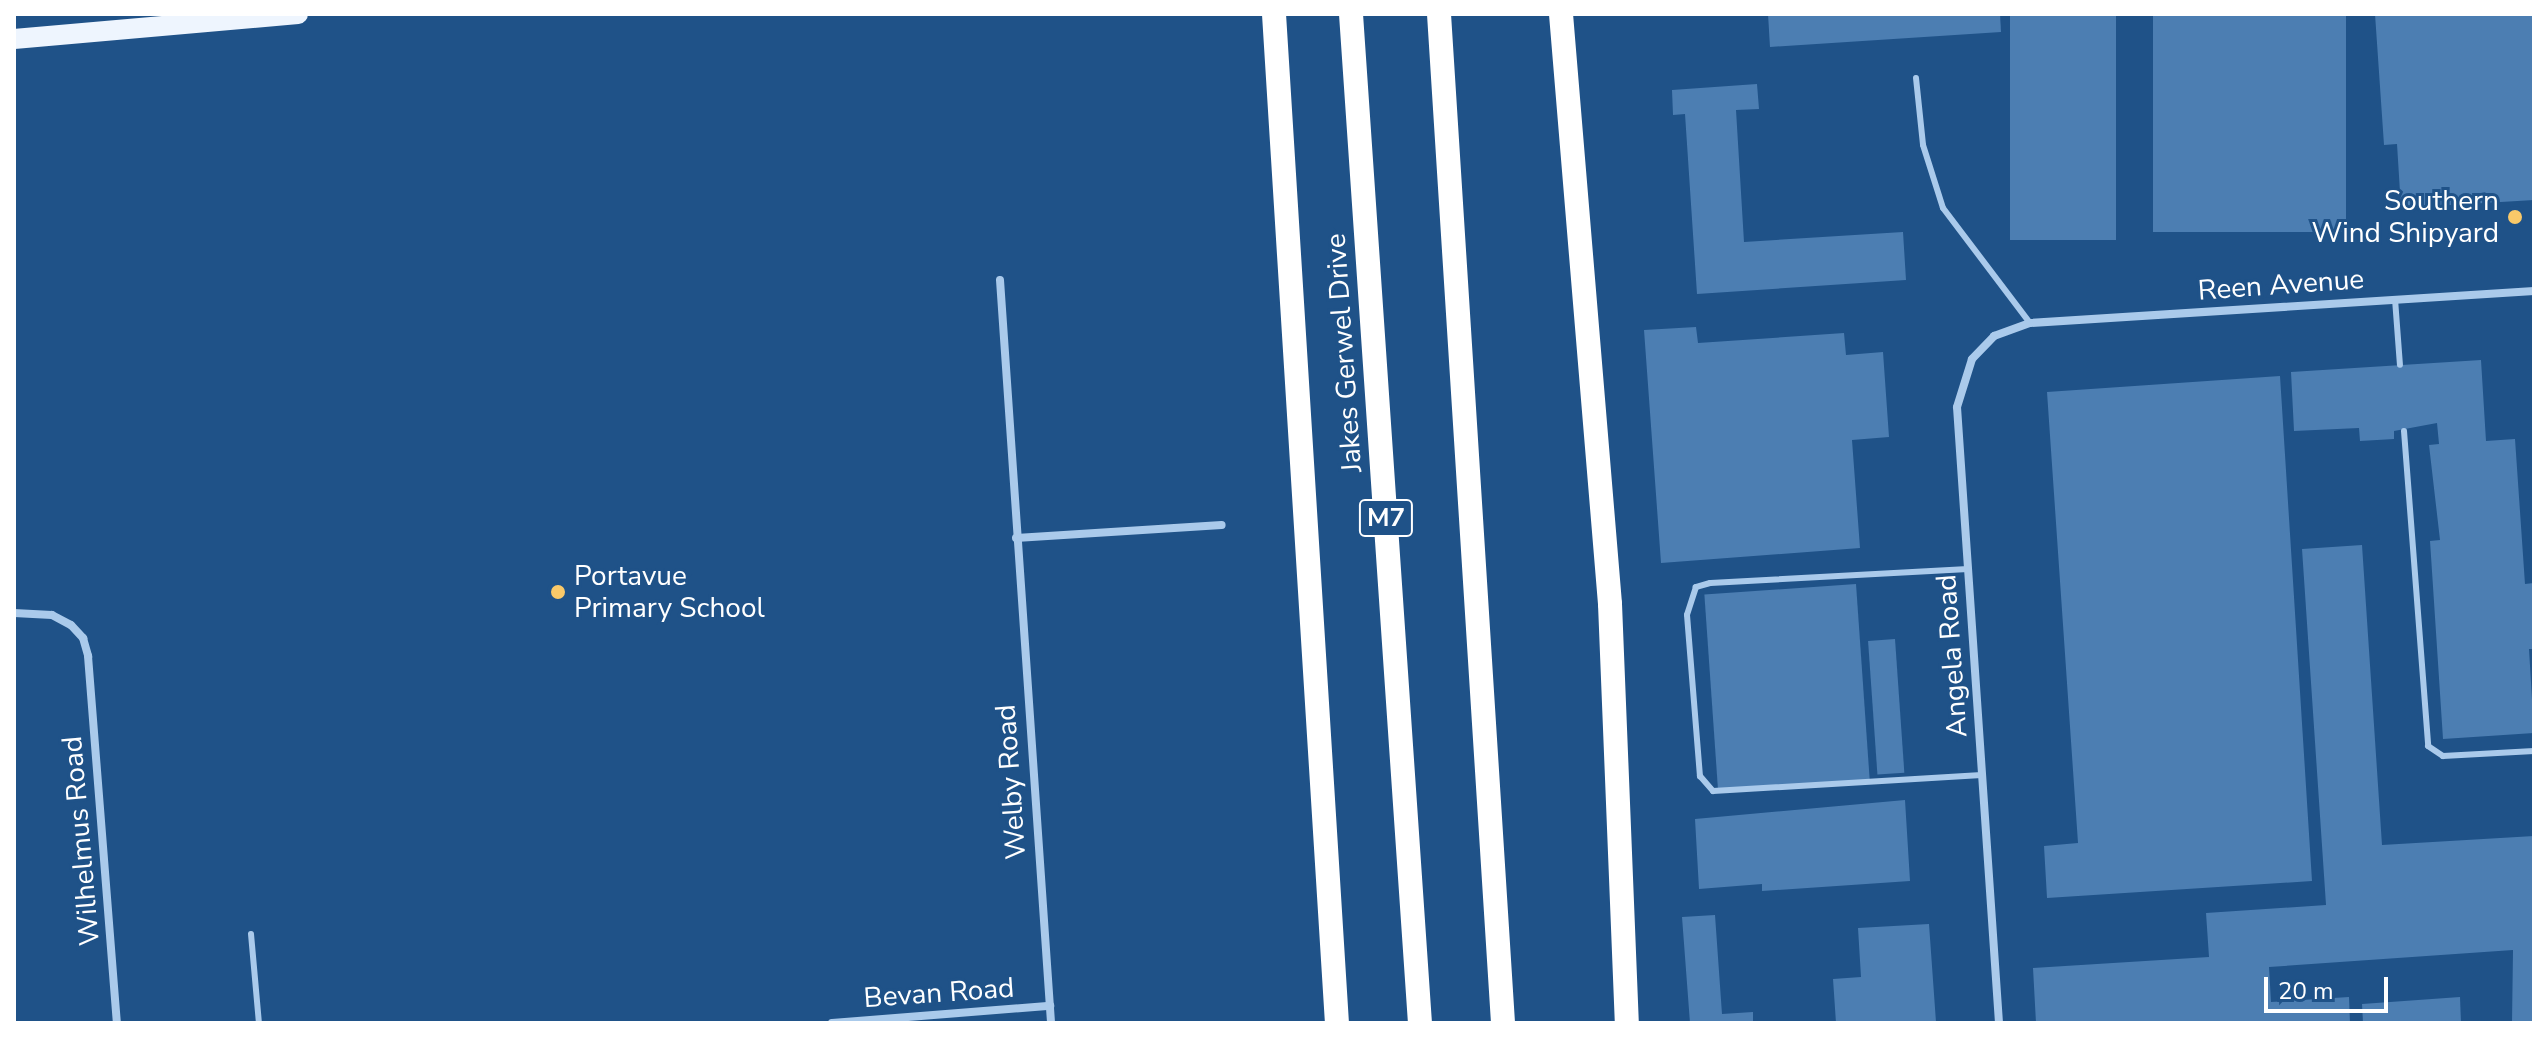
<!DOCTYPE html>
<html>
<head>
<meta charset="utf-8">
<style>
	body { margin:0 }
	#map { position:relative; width:2548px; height:1037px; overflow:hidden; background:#1f5288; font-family:"Nunito Sans",sans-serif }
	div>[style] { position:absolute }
	.building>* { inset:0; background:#4c7eb2; transform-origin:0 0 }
	.lane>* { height:6px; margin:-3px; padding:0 3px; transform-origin:3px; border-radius:3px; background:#aacaeb }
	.street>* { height:8px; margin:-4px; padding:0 4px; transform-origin:4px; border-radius:4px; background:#aacaeb }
	.primary>* { height:20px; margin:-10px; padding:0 10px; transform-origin:10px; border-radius:10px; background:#eef5fe }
	.highway>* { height:24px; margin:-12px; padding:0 12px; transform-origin:12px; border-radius:12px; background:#fff }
	.dots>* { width:22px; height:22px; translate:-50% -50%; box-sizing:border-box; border:4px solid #1f5288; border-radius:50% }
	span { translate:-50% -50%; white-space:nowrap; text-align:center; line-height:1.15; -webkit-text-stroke:6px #1f5288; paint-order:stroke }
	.shield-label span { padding:2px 6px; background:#1f5288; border:2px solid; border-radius:6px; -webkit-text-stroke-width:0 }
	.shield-label { font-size:26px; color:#fff; font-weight:700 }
	.poi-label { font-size:28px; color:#fff }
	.right { translate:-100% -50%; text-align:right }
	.left { translate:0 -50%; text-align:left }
	.street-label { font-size:28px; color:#fff }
	.frame { position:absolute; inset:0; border:16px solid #fff; pointer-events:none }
	.scale { position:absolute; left:2264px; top:977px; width:124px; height:36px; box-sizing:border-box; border:4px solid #fff; border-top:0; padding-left:10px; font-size:24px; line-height:28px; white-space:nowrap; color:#fff; -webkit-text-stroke:6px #1f5288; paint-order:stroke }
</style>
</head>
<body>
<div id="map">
	<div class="building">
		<div style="clip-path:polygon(1768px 14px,2000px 14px,2001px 32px,1770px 47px)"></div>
		<div style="left:2010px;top:14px;width:106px;height:226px"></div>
		<div style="left:2153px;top:14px;width:193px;height:218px"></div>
		<div style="clip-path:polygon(2375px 14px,2534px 14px,2534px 200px,2401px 208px,2397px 144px,2384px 145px)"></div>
		<div style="clip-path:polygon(1757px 84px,1759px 109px,1736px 110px,1744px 242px,1903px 232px,1906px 280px,1697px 294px,1685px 114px,1673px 115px,1672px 90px)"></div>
		<div style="clip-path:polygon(1696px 327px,1698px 343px,1844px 333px,1846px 355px,1883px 352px,1889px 437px,1852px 440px,1860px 548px,1661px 563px,1644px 330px)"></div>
		<div style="clip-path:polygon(2481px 360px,2486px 441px,2515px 439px,2525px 584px,2534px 583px,2534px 649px,2529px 649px,2534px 733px,2443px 739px,2430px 541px,2440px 540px,2429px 445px,2439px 444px,2437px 423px,2394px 431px,2394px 439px,2360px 441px,2359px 428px,2294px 431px,2291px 372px)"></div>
		<div style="clip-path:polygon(2280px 376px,2312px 881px,2047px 898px,2044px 846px,2078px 843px,2047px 392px)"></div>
		<div style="clip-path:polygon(2362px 545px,2382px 845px,2534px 836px,2534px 1023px,2512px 1023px,2513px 950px,2269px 967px,2271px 1002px,2349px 997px,2350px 1023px,2036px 1023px,2033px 968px,2209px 957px,2206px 913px,2326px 905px,2302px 549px)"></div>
		<div style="left:1856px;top:584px;width:196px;height:152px;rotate:86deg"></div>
		<div style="left:1895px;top:639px;width:134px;height:27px;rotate:86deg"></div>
		<div style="clip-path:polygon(1905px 800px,1910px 881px,1762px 891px,1762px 884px,1699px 889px,1695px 819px)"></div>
		<div style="clip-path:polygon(1715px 915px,1722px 1014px,1753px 1012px,1753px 1023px,1690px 1023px,1682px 917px)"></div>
		<div style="clip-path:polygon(1929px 924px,1936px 1022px,1836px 1023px,1833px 979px,1861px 977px,1858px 928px)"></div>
		<div style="clip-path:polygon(2460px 997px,2461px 1023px,2363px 1023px,2362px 1004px)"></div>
	</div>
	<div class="lane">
		<div style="left:1916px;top:78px;width:67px;rotate:84deg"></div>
		<div style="left:1923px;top:145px;width:66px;rotate:72.4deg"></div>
		<div style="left:1943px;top:208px;width:144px;rotate:52.9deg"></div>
		<div style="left:2395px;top:299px;width:66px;rotate:85.7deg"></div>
		<div style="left:2404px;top:431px;width:316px;rotate:85.6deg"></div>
		<div style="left:2428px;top:746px;width:18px;rotate:34deg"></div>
		<div style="left:2443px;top:756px;width:91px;rotate:-3.1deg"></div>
		<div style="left:1968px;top:569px;width:258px;rotate:176.9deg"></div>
		<div style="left:1710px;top:583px;width:15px;rotate:164deg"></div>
		<div style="left:1696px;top:587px;width:29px;rotate:108deg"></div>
		<div style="left:1687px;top:615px;width:162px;rotate:85.4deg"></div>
		<div style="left:1700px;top:776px;width:20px;rotate:49deg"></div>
		<div style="left:1713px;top:791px;width:269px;rotate:-3.4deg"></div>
		<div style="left:251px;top:934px;width:89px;rotate:84.9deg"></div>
	</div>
	<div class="street">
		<div style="left:1000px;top:280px;width:745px;rotate:86.07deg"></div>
		<div style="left:1016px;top:538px;width:206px;rotate:-3.6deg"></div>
		<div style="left:14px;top:613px;width:38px;rotate:3deg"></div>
		<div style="left:52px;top:615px;width:21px;rotate:28deg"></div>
		<div style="left:71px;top:625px;width:18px;rotate:47deg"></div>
		<div style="left:83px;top:638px;width:19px;rotate:74deg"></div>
		<div style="left:88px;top:656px;width:368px;rotate:85.5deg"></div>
		<div style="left:832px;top:1023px;width:219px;rotate:-4.5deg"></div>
		<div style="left:1999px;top:1023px;width:617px;rotate:-93.9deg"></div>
		<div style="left:1957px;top:407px;width:50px;rotate:-72.6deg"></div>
		<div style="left:1972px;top:359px;width:32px;rotate:-46deg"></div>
		<div style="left:1994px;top:336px;width:38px;rotate:-20deg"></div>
		<div style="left:2030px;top:323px;width:505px;rotate:-3.63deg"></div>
	</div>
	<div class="primary">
		<div style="left:14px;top:39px;width:285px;rotate:-5deg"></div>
	</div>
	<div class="highway">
		<div style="left:1274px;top:14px;width:1011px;rotate:86.43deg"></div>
		<div style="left:1351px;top:14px;width:1011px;rotate:86.09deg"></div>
		<div style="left:1439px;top:14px;width:1011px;rotate:86.37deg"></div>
		<div style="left:1561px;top:14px;width:592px;rotate:85.25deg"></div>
		<div style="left:1610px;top:604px;width:419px;rotate:87.7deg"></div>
	</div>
	<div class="dots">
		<div style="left:2515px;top:217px;background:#f9c969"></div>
		<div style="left:558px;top:592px;background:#f9c969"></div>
	</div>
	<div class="shield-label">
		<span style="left:1386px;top:518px">M7</span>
	</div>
	<div class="poi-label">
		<span class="right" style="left:2499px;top:217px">Southern<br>Wind Shipyard</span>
		<span class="left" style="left:574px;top:592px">Portavue<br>Primary School</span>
	</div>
	<div class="street-label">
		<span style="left:2281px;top:285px;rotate:-4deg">Reen Avenue</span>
		<span style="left:1344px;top:353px;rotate:-94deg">Jakes Gerwel Drive</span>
		<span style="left:1952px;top:656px;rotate:-94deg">Angela Road</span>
		<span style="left:1011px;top:782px;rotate:-94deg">Welby Road</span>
		<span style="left:81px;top:841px;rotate:-95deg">Wilhelmus Road</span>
		<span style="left:939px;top:993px;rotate:-4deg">Bevan Road</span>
	</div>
	<div class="frame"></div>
	<div class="scale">20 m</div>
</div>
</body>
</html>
